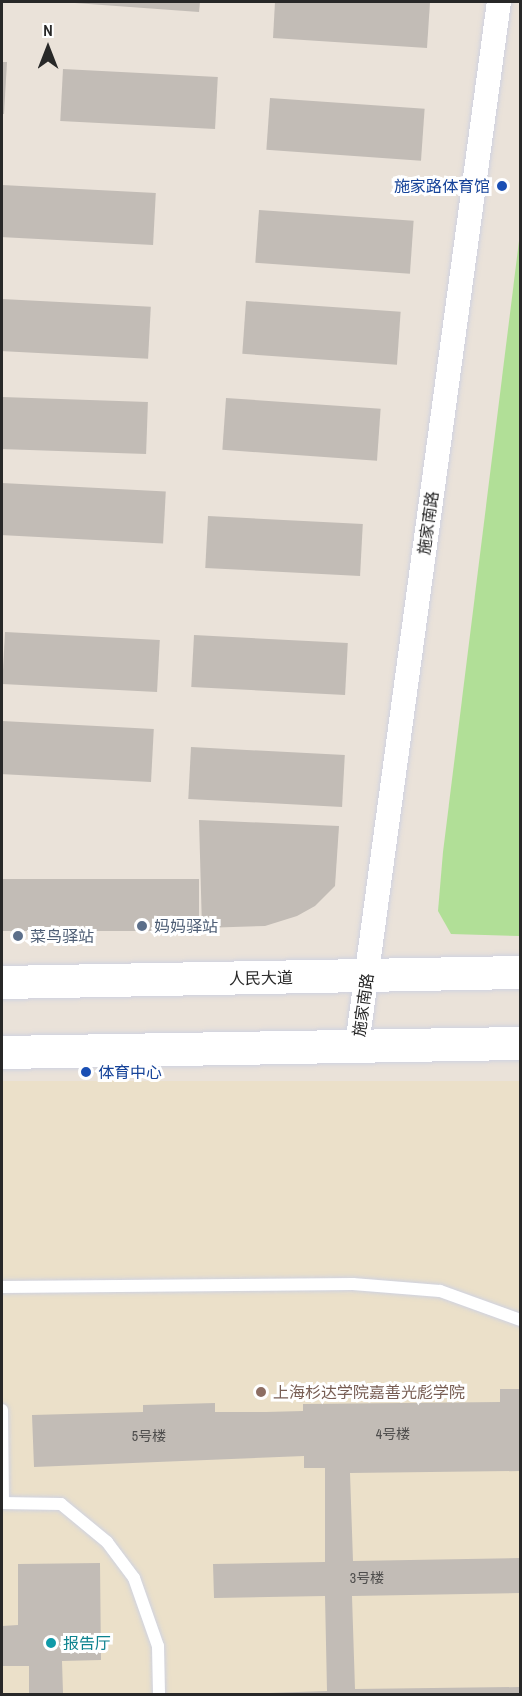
<!DOCTYPE html>
<html>
<head>
<meta charset="utf-8">
<style>
	body { margin:0 }
	#map { position:relative; width:522px; height:1696px; overflow:hidden; background:#eae2d9; font-family:"Archivo Narrow","Noto Sans SC",sans-serif }
	div>[style] { position:absolute }
	.education>* { inset:0; background:#ebe0c9; transform-origin:0 0 }
	.green>* { inset:0; background:#b1df97 }
	.building>* { inset:0; background:#c2bcb6; transform-origin:0 0 }
	.roads { filter:drop-shadow(0 0 2px #cfd2e0) drop-shadow(0 0 2px #cfd2e0) }
	.lane>* { height:12px; margin:-6px; padding:0 6px; transform-origin:6px; border-radius:6px; background:#fff }
	.street>* { height:24px; margin:-12px; padding:0 12px; transform-origin:12px; border-radius:12px; background:#fff }
	.secondary>* { height:33px; margin:-16.5px; padding:0 16.5px; transform-origin:16.5px; border-radius:16.5px; background:#fff }
	.dots>* { width:16px; height:16px; translate:-50% -50%; box-sizing:border-box; border:3px solid #fff; border-radius:50% }
	span { translate:-50% -50%; white-space:nowrap; text-align:center; line-height:1.15; -webkit-text-stroke:6px #fff; paint-order:stroke }
	.number-label { font-size:14px; color:#4e4d4c }
	.number-label span { -webkit-text-stroke-width:0 }
	.transit-label { font-size:16px; color:#164399 }
	.right { translate:-100% -50%; text-align:right }
	.left { translate:0 -50%; text-align:left }
	.street-label { font-size:16px; color:#282828 }
	.service-label { font-size:16px; color:#4e5e75 }
	.education-label { font-size:16px; color:#785e54 }
	.culture-label { font-size:16px; color:#0d838f }
	.frame { position:absolute; inset:0; border:3px solid #282828; pointer-events:none }
	.north { position:absolute; left:18px; top:18px; width:60px; height:60px; -webkit-text-stroke:4px #fff; paint-order:stroke; rotate:0deg; font-size:16px; font-weight:700; line-height:24px; text-align:center; color:#282828 }
	.north::after { content:''; display:block; margin:auto; width:21px; height:27px; background:#282828; clip-path:polygon(50% 0,100% 100%,50% 72%,0 100%) }
</style>
</head>
<body>
<div id="map">
	<div class="education">
		<div style="left:520px;top:1081px;width:613px;height:518px;rotate:90deg"></div>
	</div>
	<div class="green">
		<div style="clip-path:polygon(520px 233px,520px 936px,451px 934px,438px 911px,443px 852px)"></div>
	</div>
	<div class="building">
		<div style="clip-path:polygon(61px 2px,200px 2px,199px 12px)"></div>
		<div style="clip-path:polygon(275px 2px,430px 2px,427px 48px,273px 38px)"></div>
		<div style="clip-path:polygon(2px 62px,7px 62px,4px 114px,2px 114px)"></div>
		<div style="left:63px;top:69px;width:155px;height:52px;rotate:3deg"></div>
		<div style="left:270px;top:98px;width:155px;height:52px;rotate:4deg"></div>
		<div style="left:2px;top:185px;width:154px;height:52px;rotate:3deg"></div>
		<div style="left:259px;top:210px;width:155px;height:53px;rotate:4deg"></div>
		<div style="left:2px;top:299px;width:149px;height:52px;rotate:3deg"></div>
		<div style="left:246px;top:301px;width:155px;height:53px;rotate:4deg"></div>
		<div style="left:2px;top:397px;width:146px;height:52px;rotate:2deg"></div>
		<div style="left:226px;top:398px;width:155px;height:52px;rotate:4deg"></div>
		<div style="left:2px;top:483px;width:164px;height:52px;rotate:3deg"></div>
		<div style="left:208px;top:516px;width:155px;height:52px;rotate:3deg"></div>
		<div style="left:5px;top:632px;width:155px;height:52px;rotate:3deg"></div>
		<div style="left:194px;top:635px;width:154px;height:52px;rotate:3deg"></div>
		<div style="left:2px;top:721px;width:152px;height:53px;rotate:3deg"></div>
		<div style="left:191px;top:747px;width:154px;height:52px;rotate:3deg"></div>
		<div style="clip-path:polygon(199px 820px,339px 826px,335px 886px,315px 906px,297px 916px,265px 926px,202px 928px)"></div>
		<div style="left:199px;top:879px;width:52px;height:197px;rotate:90deg"></div>
		<div style="clip-path:polygon(500px 1389px,520px 1389px,520px 1471px,350px 1473px,353px 1561px,520px 1558px,520px 1593px,352px 1596px,355px 1689px,520px 1687px,520px 1694px,236px 1694px,327px 1691px,325px 1596px,214px 1598px,213px 1564px,325px 1562px,325px 1468px,304px 1468px,304px 1456px,34px 1467px,32px 1415px,143px 1412px,143px 1405px,215px 1403px,215px 1412px,266px 1412px,303px 1411px,303px 1404px,500px 1402px)"></div>
		<div style="clip-path:polygon(100px 1563px,101px 1660px,62px 1661px,63px 1693px,29px 1694px,29px 1666px,2px 1666px,2px 1626px,18px 1625px,18px 1564px)"></div>
	</div>
	<div class="roads">
		<div class="lane">
			<div style="left:2px;top:1287px;width:351px;rotate:-0.5deg"></div>
			<div style="left:353px;top:1284px;width:87px;rotate:4.6deg"></div>
			<div style="left:440px;top:1291px;width:85px;rotate:19.9deg"></div>
			<div style="left:2px;top:1410px;width:93px;rotate:89.4deg"></div>
			<div style="left:2px;top:1503px;width:59px;rotate:1deg"></div>
			<div style="left:61px;top:1504px;width:60px;rotate:39.6deg"></div>
			<div style="left:107px;top:1542px;width:45px;rotate:53.1deg"></div>
			<div style="left:134px;top:1578px;width:72px;rotate:70.6deg"></div>
			<div style="left:158px;top:1646px;width:48px;rotate:88.8deg"></div>
		</div>
		<div class="street">
			<div style="left:357px;top:1045px;width:1053px;rotate:-82.25deg"></div>
		</div>
		<div class="secondary">
			<div style="left:2px;top:982px;width:518px;rotate:-1.11deg"></div>
			<div style="left:2px;top:1052px;width:518px;rotate:-1deg"></div>
		</div>
	</div>
	<div class="dots">
		<div style="left:502px;top:186px;background:#1a4fb4"></div>
		<div style="left:142px;top:926px;background:#5c6f8a"></div>
		<div style="left:18px;top:936px;background:#5c6f8a"></div>
		<div style="left:86px;top:1072px;background:#1a4fb4"></div>
		<div style="left:261px;top:1392px;background:#8d6e63"></div>
		<div style="left:51px;top:1643px;background:#0f9aa8"></div>
	</div>
	<div class="number-label">
		<span style="left:393px;top:1434px">4号楼</span>
		<span style="left:149px;top:1436px">5号楼</span>
		<span style="left:367px;top:1578px">3号楼</span>
	</div>
	<div class="transit-label">
		<span class="right" style="left:490px;top:186px">施家路体育馆</span>
		<span class="left" style="left:98px;top:1072px">体育中心</span>
	</div>
	<div class="street-label">
		<span style="left:428px;top:523px;rotate:-82deg">施家南路</span>
		<span style="left:261px;top:978px;rotate:-1deg">人民大道</span>
		<span style="left:363px;top:1005px;rotate:-82deg">施家南路</span>
	</div>
	<div class="service-label">
		<span class="left" style="left:154px;top:926px">妈妈驿站</span>
		<span class="left" style="left:30px;top:936px">菜鸟驿站</span>
	</div>
	<div class="education-label">
		<span class="left" style="left:273px;top:1392px">上海杉达学院嘉善光彪学院</span>
	</div>
	<div class="culture-label">
		<span class="left" style="left:63px;top:1643px">报告厅</span>
	</div>
	<div class="frame"></div>
	<div class="north">N</div>
</div>
</body>
</html>
